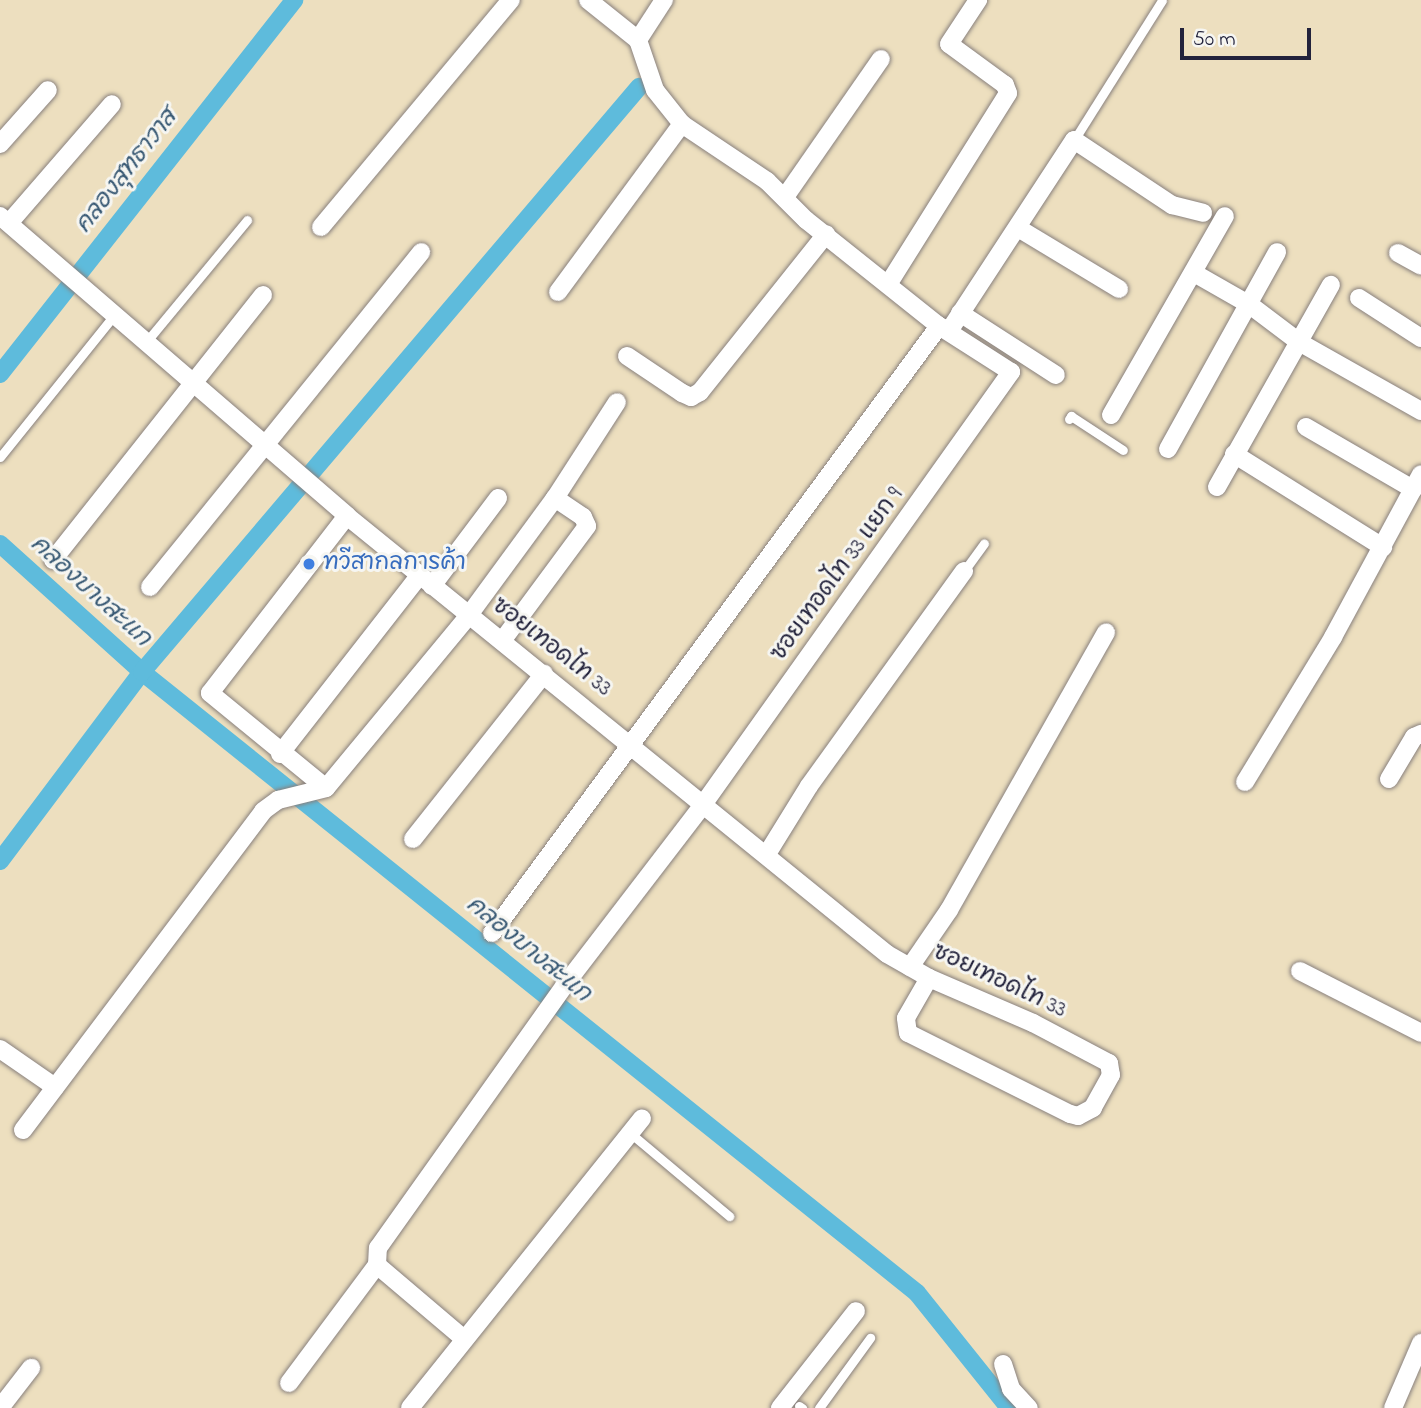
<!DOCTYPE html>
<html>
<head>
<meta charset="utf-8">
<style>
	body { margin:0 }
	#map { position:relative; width:1421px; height:1408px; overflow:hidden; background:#eddfbf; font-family:"Indie Flower","Playpen Sans Thai",sans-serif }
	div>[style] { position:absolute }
	.canal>* { height:18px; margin:-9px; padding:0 9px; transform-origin:9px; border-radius:9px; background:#5ebbdc }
	.roads { filter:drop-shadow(0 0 2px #88807d) drop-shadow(0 0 2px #88807d) }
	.service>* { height:9px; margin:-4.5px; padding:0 4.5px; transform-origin:4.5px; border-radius:4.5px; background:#fff }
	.minor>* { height:18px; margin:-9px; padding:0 9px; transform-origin:9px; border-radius:9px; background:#fff }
	.dots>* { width:19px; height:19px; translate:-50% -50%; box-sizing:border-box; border:4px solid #f6f6f2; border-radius:50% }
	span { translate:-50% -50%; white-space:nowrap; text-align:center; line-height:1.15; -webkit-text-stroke:6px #f6f6f2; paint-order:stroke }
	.shop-label { font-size:23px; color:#366cbe }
	.left { translate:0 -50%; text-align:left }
	.street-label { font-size:23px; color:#22223b }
	.water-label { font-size:24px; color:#375873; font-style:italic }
	.scale { position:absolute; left:1180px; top:28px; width:131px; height:32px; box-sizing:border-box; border:4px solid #22223b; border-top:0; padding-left:9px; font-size:21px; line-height:24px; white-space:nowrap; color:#22223b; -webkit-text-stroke:5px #f6f6f2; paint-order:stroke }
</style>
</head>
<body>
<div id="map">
	<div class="canal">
		<div style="left:0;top:374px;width:476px;rotate:-51.8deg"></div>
		<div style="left:0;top:544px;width:191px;rotate:42deg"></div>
		<div style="left:142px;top:672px;width:993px;rotate:38.7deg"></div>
		<div style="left:917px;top:1293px;width:147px;rotate:51.3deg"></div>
		<div style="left:0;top:861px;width:236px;rotate:-53.1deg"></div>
		<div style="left:142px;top:672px;width:768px;rotate:-49.65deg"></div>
	</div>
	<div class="roads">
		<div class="service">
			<div style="left:1074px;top:140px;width:165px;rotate:-57.8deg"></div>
			<div style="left:147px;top:341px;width:157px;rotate:-50.4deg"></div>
			<div style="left:1069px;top:419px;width:4px;rotate:-56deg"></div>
			<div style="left:1071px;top:416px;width:62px;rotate:33.2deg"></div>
			<div style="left:0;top:457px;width:184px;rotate:-51.2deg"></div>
			<div style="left:964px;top:571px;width:34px;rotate:-54deg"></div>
			<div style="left:629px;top:1132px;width:131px;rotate:40deg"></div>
			<div style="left:799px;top:1406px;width:4px;rotate:34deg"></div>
			<div style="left:819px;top:1408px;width:87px;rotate:-53.9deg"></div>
		</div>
		<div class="minor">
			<div style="left:638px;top:40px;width:48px;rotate:-57deg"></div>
			<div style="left:0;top:144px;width:72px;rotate:-48.4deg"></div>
			<div style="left:785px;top:197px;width:168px;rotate:-55.2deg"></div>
			<div style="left:0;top:216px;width:459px;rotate:40.8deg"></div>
			<div style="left:347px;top:516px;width:695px;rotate:39.05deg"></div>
			<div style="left:887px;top:954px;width:48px;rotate:29.7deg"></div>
			<div style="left:929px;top:978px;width:113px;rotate:23.4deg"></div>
			<div style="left:1033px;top:1023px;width:86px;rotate:27.8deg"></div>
			<div style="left:1109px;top:1063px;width:12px;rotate:81deg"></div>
			<div style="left:1111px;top:1075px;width:38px;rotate:119deg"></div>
			<div style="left:1093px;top:1108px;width:17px;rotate:152deg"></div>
			<div style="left:1078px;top:1116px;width:8px;rotate:-166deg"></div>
			<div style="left:1070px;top:1114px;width:181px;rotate:-153.4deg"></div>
			<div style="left:908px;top:1033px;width:15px;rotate:-98deg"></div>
			<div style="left:906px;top:1018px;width:46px;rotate:-60.1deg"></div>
			<div style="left:9px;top:223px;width:157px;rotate:-49.1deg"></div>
			<div style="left:321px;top:227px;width:296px;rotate:-50.1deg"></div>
			<div style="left:1018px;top:228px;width:118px;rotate:31.1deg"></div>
			<div style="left:1398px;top:253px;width:26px;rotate:29deg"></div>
			<div style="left:1194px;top:273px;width:64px;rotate:29.7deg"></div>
			<div style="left:1250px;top:305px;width:61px;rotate:37.1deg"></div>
			<div style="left:1299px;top:342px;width:140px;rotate:29.5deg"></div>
			<div style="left:889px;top:283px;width:224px;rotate:-57.9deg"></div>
			<div style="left:1008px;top:93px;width:9px;rotate:-111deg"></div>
			<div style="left:1005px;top:85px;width:69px;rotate:-143.8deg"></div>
			<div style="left:949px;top:44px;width:53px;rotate:-56.6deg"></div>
			<div style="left:558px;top:292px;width:209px;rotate:-53.6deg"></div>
			<div style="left:1359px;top:298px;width:74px;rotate:32.8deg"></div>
			<div style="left:960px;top:313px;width:114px;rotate:32.9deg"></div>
			<div style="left:949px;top:331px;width:228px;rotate:-56.8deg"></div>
			<div style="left:1074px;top:140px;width:118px;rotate:33.6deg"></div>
			<div style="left:1172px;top:205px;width:32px;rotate:14deg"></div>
			<div style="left:627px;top:356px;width:66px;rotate:33.9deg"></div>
			<div style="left:682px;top:393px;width:10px;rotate:24deg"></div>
			<div style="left:691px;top:397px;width:10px;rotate:-29deg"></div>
			<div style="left:700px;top:392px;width:202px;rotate:-51.4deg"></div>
			<div style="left:1111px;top:415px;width:229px;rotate:-60.2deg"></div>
			<div style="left:1306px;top:427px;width:124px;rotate:30.1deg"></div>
			<div style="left:1168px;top:449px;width:225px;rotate:-61deg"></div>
			<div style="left:1234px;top:454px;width:176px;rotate:32deg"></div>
			<div style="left:1217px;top:487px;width:232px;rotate:-60.6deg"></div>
			<div style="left:53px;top:560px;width:338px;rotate:-51.6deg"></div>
			<div style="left:432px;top:586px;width:110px;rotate:-53.1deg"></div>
			<div style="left:150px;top:587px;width:431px;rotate:-51deg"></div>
			<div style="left:502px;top:641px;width:143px;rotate:-53.5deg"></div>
			<div style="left:587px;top:526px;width:10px;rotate:-114deg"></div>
			<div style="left:583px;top:517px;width:34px;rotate:-146deg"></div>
			<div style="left:280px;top:754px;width:226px;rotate:-52deg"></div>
			<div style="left:1389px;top:779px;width:49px;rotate:-59.2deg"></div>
			<div style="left:1414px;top:737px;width:8px;rotate:-23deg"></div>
			<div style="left:1245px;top:782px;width:170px;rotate:-58.7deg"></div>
			<div style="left:1333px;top:637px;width:185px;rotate:-61.6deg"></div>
			<div style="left:326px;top:788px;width:150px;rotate:-140.7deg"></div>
			<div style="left:210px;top:693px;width:224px;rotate:-52.3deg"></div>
			<div style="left:413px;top:839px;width:211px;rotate:-51.6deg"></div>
			<div style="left:767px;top:854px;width:80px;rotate:-58.3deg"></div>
			<div style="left:809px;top:786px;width:265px;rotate:-54.2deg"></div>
			<div style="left:492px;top:933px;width:754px;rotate:-53.63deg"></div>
			<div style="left:910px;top:967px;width:69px;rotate:-55.6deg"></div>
			<div style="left:949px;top:910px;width:319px;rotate:-60.5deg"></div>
			<div style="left:1300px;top:971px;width:136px;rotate:27.1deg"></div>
			<div style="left:0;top:1049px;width:67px;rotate:34.6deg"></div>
			<div style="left:23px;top:1130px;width:399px;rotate:-53deg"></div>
			<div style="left:263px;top:811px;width:19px;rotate:-36deg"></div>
			<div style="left:278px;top:800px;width:49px;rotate:-14deg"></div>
			<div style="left:326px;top:788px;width:224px;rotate:-50.4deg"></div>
			<div style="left:469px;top:615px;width:145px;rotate:-53.7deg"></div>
			<div style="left:555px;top:498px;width:114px;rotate:-57.1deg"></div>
			<div style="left:463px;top:1338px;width:113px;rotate:-139.7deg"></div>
			<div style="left:377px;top:1265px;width:17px;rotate:-87deg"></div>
			<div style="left:378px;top:1248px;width:321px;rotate:-54.6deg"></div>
			<div style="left:564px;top:986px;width:227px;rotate:-52.5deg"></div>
			<div style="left:702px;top:806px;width:533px;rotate:-54.55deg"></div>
			<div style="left:1011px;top:372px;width:85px;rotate:-147.4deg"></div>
			<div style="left:939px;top:326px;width:170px;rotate:-141.4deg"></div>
			<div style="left:806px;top:220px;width:55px;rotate:-135deg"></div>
			<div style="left:767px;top:181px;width:102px;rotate:-146.2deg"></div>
			<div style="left:682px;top:124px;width:43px;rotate:-128.5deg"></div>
			<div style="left:655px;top:90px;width:53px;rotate:-108.8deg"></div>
			<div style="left:638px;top:40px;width:64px;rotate:-141.3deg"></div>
			<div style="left:1003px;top:1364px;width:26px;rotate:72deg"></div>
			<div style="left:1011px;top:1389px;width:26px;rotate:47deg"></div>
			<div style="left:289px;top:1383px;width:147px;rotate:-53.3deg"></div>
			<div style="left:0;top:1408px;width:51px;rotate:-52.2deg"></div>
			<div style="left:410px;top:1408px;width:371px;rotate:-51.3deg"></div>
			<div style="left:780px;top:1408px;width:123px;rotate:-51.9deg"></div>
			<div style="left:1393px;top:1408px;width:71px;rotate:-66.7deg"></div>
		</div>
	</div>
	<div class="dots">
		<div style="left:309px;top:564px;background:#3f7fe0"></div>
	</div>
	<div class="shop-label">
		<span class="left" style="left:323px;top:564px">ทวีสากลการค้า</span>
	</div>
	<div class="street-label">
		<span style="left:838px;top:575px;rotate:-54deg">ซอยเทอดไท 33 แยก 9</span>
		<span style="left:551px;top:648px;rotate:38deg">ซอยเทอดไท 33</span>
		<span style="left:999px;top:982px;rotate:25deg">ซอยเทอดไท 33</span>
	</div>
	<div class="water-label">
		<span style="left:127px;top:172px;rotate:-52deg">คลองสุทธาวาส</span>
		<span style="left:90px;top:592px;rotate:42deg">คลองบางสะแก</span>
		<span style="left:528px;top:950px;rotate:39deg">คลองบางสะแก</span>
	</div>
	<div class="scale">50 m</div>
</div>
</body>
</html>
